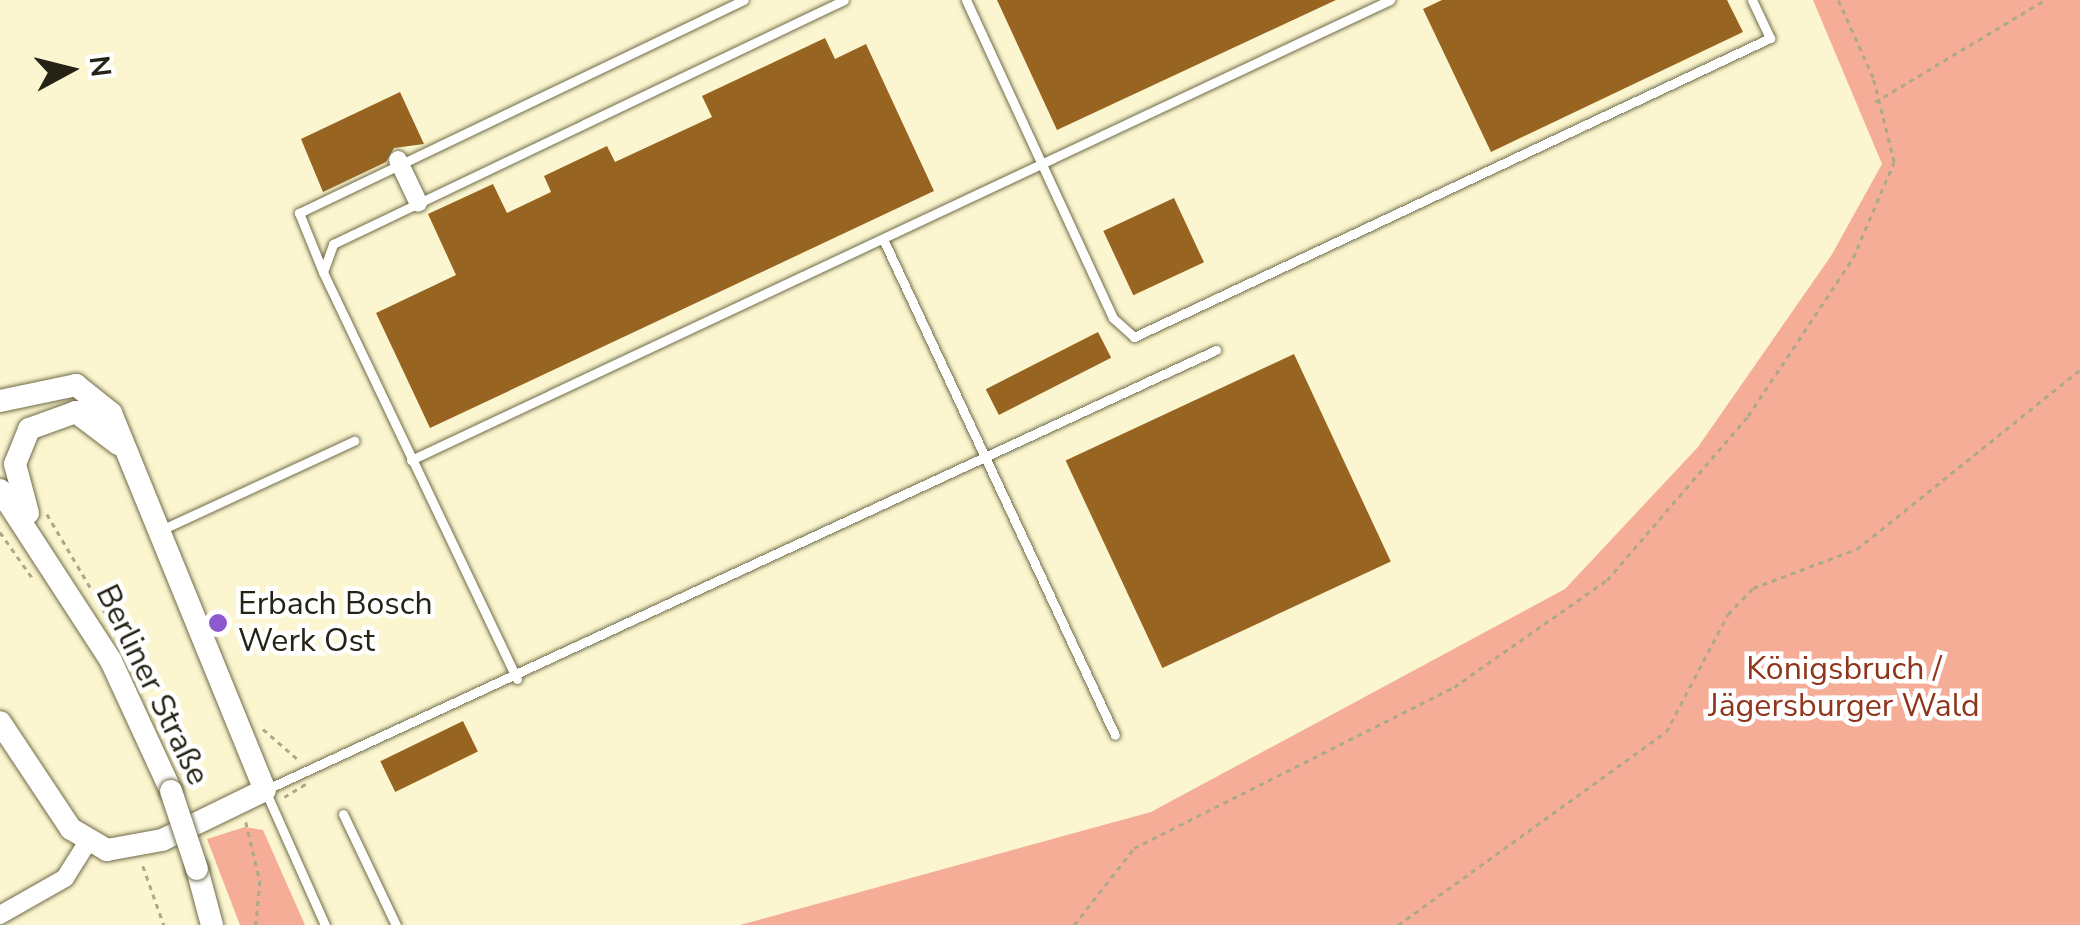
<!DOCTYPE html>
<html>
<head>
<meta charset="utf-8">
<style>
	body { margin:0 }
	#map { position:relative; width:2080px; height:925px; overflow:hidden; background:#fbf6cf; font-family:"Nunito Sans",sans-serif }
	div>[style] { position:absolute }
	.green>* { inset:0; background:#f5ad98 }
	.building>* { inset:0; background:#976422; transform-origin:0 0 }
	.path>* { height:2.5px; margin-top:-1.25px; transform-origin:0; background:repeating-linear-gradient(90deg,#aca98b 0 5px,transparent 0 10px) }
	.roads { filter:drop-shadow(0 0 2px #706b49) drop-shadow(0 0 2px #706b49) }
	.service>* { height:9px; margin:-4.5px; padding:0 4.5px; transform-origin:4.5px; border-radius:4.5px; background:#fff }
	.minor>* { height:18px; margin:-9px; padding:0 9px; transform-origin:9px; border-radius:9px; background:#fff }
	.tertiary>* { height:22px; margin:-11px; padding:0 11px; transform-origin:11px; border-radius:11px; background:#fff }
	.bridges { filter:drop-shadow(0 0 2px #706b49) drop-shadow(0 0 2px #706b49) }
	.tertiary-bridge>* { height:22px; margin:-11px; padding:0 11px; transform-origin:11px; border-radius:11px; background:#fff }
	.dots>* { width:28px; height:28px; translate:-50% -50%; box-sizing:border-box; border:5px solid #fff; border-radius:50% }
	span { translate:-50% -50%; white-space:nowrap; text-align:center; line-height:1.15; -webkit-text-stroke:9px #fff; paint-order:stroke }
	.poi-label { font-size:32px; color:#252315 }
	.left { translate:0 -50%; text-align:left }
	.park-label { font-size:32px; color:#8e351b }
	.street-label { font-size:32px; color:#252315 }
	.north { position:absolute; left:20px; top:20px; width:100px; height:100px; -webkit-text-stroke:8px #fff; paint-order:stroke; rotate:83deg; font-size:28px; font-weight:700; line-height:40px; text-align:center; color:#252315 }
	.north::after { content:''; display:block; margin:auto; width:35px; height:45px; background:#252315; clip-path:polygon(50% 0,100% 100%,50% 72%,0 100%) }
</style>
</head>
<body>
<div id="map">
	<div class="green">
		<div style="clip-path:polygon(1813px 0,2080px 0,2080px 925px,740px 925px,1151px 812px,1565px 589px,1698px 447px,1831px 256px,1882px 164px)"></div>
		<div style="clip-path:polygon(245px 827px,263px 830px,305px 925px,240px 925px,207px 839px)"></div>
	</div>
	<div class="building">
		<div style="clip-path:polygon(997px 0,1336px 0,1057px 130px)"></div>
		<div style="clip-path:polygon(1442px 0,1727px 0,1743px 32px,1491px 152px,1423px 9px)"></div>
		<div style="clip-path:polygon(825px 38px,835px 59px,866px 44px,934px 191px,430px 428px,376px 313px,456px 275px,428px 214px,493px 184px,507px 213px,551px 192px,544px 176px,607px 146px,615px 162px,712px 117px,702px 96px)"></div>
		<div style="clip-path:polygon(400px 92px,424px 144px,394px 148px,386px 162px,323px 192px,301px 139px)"></div>
		<div style="left:1174px;top:198px;width:71px;height:78px;rotate:65deg"></div>
		<div style="left:1098px;top:332px;width:29px;height:126px;rotate:63deg"></div>
		<div style="left:1294px;top:354px;width:229px;height:252px;rotate:65deg"></div>
		<div style="left:463px;top:721px;width:34px;height:92px;rotate:64deg"></div>
	</div>
	<div class="path">
		<div style="left:1875px;top:102px;width:198px;rotate:-31deg"></div>
		<div style="left:47px;top:514px;width:122px;rotate:59.4deg"></div>
		<div style="left:0;top:532px;width:59px;rotate:54.7deg"></div>
		<div style="left:263px;top:729px;width:49px;rotate:40.9deg"></div>
		<div style="left:284px;top:797px;width:29px;rotate:-31deg"></div>
		<div style="left:246px;top:822px;width:61px;rotate:76.7deg"></div>
		<div style="left:260px;top:881px;width:44px;rotate:95.2deg"></div>
		<div style="left:143px;top:866px;width:63px;rotate:70.4deg"></div>
		<div style="left:1074px;top:925px;width:98px;rotate:-52.1deg"></div>
		<div style="left:1134px;top:848px;width:358px;rotate:-26.7deg"></div>
		<div style="left:1454px;top:687px;width:187px;rotate:-35deg"></div>
		<div style="left:1607px;top:580px;width:216px;rotate:-49.3deg"></div>
		<div style="left:1748px;top:416px;width:190px;rotate:-56.4deg"></div>
		<div style="left:1853px;top:258px;width:104px;rotate:-66.9deg"></div>
		<div style="left:1894px;top:162px;width:87px;rotate:-104deg"></div>
		<div style="left:1873px;top:78px;width:85px;rotate:-114.2deg"></div>
		<div style="left:1398px;top:925px;width:330px;rotate:-35.8deg"></div>
		<div style="left:1666px;top:732px;width:133px;rotate:-62.3deg"></div>
		<div style="left:1728px;top:614px;width:36px;rotate:-46deg"></div>
		<div style="left:1753px;top:588px;width:111px;rotate:-20.6deg"></div>
		<div style="left:1857px;top:549px;width:286px;rotate:-38.8deg"></div>
	</div>
	<div class="roads">
		<div class="service">
			<div style="left:966px;top:0;width:350px;rotate:65.2deg"></div>
			<div style="left:1113px;top:318px;width:28px;rotate:42deg"></div>
			<div style="left:1134px;top:337px;width:703px;rotate:-25.18deg"></div>
			<div style="left:1770px;top:38px;width:42px;rotate:-115.3deg"></div>
			<div style="left:884px;top:241px;width:545px;rotate:64.94deg"></div>
			<div style="left:323px;top:272px;width:64px;rotate:-112.1deg"></div>
			<div style="left:299px;top:213px;width:493px;rotate:-25.6deg"></div>
			<div style="left:411px;top:460px;width:1082px;rotate:-25.17deg"></div>
			<div style="left:161px;top:530px;width:213px;rotate:-24.8deg"></div>
			<div style="left:517px;top:679px;width:451px;rotate:-115.5deg"></div>
			<div style="left:323px;top:272px;width:30px;rotate:-70deg"></div>
			<div style="left:333px;top:244px;width:566px;rotate:-25.52deg"></div>
			<div style="left:343px;top:814px;width:123px;rotate:64.5deg"></div>
			<div style="left:325px;top:925px;width:148px;rotate:-114deg"></div>
			<div style="left:265px;top:790px;width:1048px;rotate:-24.83deg"></div>
		</div>
		<div class="minor">
			<div style="left:398px;top:160px;width:47px;rotate:64.5deg"></div>
			<div style="left:0;top:915px;width:75px;rotate:-29.6deg"></div>
			<div style="left:65px;top:878px;width:41px;rotate:-57.8deg"></div>
		</div>
		<div class="tertiary">
			<div style="left:0;top:401px;width:78px;rotate:-11.9deg"></div>
			<div style="left:76px;top:385px;width:45px;rotate:38.7deg"></div>
			<div style="left:111px;top:413px;width:407px;rotate:67.8deg"></div>
			<div style="left:265px;top:790px;width:114px;rotate:154.1deg"></div>
			<div style="left:162px;top:840px;width:56px;rotate:169.7deg"></div>
			<div style="left:107px;top:850px;width:42px;rotate:-149.7deg"></div>
			<div style="left:71px;top:829px;width:128px;rotate:-123.6deg"></div>
			<div style="left:0;top:490px;width:204px;rotate:57deg"></div>
			<div style="left:111px;top:661px;width:143px;rotate:65.2deg"></div>
			<div style="left:28px;top:513px;width:51px;rotate:-104.9deg"></div>
			<div style="left:15px;top:464px;width:38px;rotate:-68deg"></div>
			<div style="left:29px;top:429px;width:50px;rotate:-19.9deg"></div>
			<div style="left:76px;top:412px;width:53px;rotate:37.3deg"></div>
			<div style="left:197px;top:869px;width:58px;rotate:75deg"></div>
		</div>
	</div>
	<div class="bridges">
		<div class="tertiary-bridge">
			<div style="left:171px;top:791px;width:82px;rotate:71.6deg"></div>
		</div>
	</div>
	<div class="dots">
		<div style="left:218px;top:623px;background:#8c59d1"></div>
	</div>
	<div class="poi-label">
		<span class="left" style="left:238px;top:623px">Erbach Bosch<br>Werk Ost</span>
	</div>
	<div class="park-label">
		<span style="left:1844px;top:688px">Königsbruch /<br>Jägersburger Wald</span>
	</div>
	<div class="street-label">
		<span style="left:152px;top:685px;rotate:64deg">Berliner Straße</span>
	</div>
	<div class="north">N</div>
</div>
</body>
</html>
